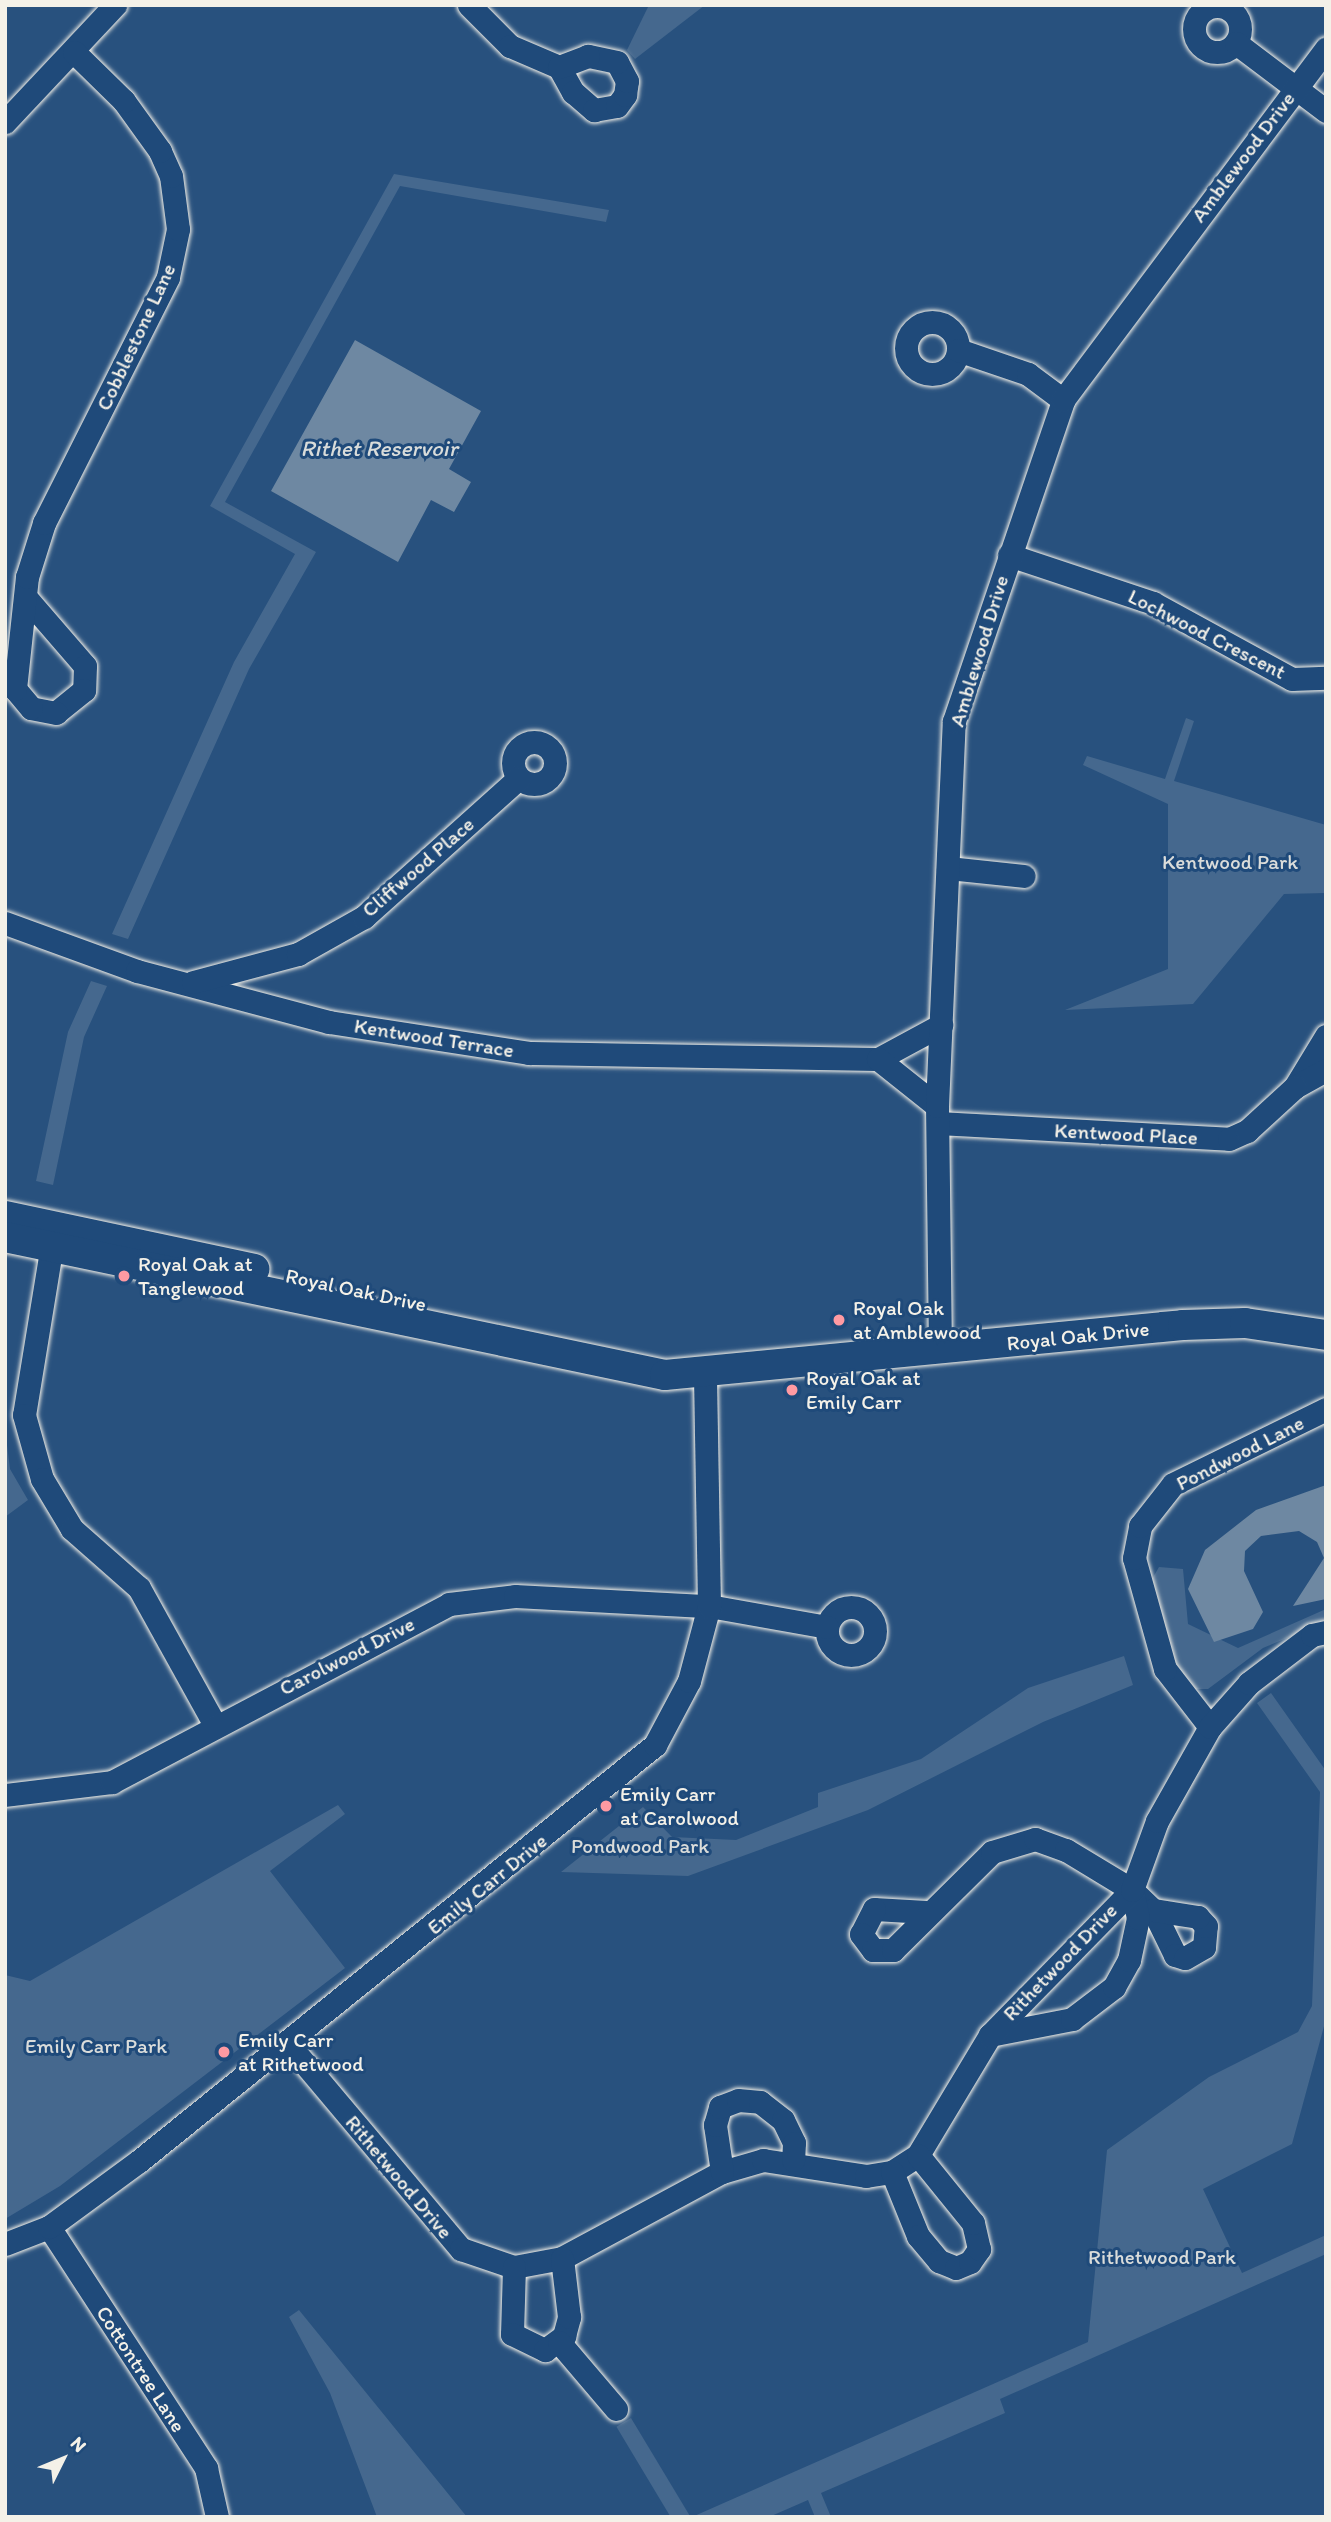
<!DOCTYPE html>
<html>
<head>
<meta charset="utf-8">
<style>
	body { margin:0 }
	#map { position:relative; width:1331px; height:2522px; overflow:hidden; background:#28517e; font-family:Itim,sans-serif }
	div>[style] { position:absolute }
	.green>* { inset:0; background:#45688e; transform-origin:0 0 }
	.water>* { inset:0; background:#6e88a2 }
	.roads { filter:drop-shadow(0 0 2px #f4f1e8) drop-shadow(0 0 2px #f4f1e8) }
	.minor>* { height:23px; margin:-11.5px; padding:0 11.5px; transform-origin:11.5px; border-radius:11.5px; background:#1f4a7a }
	.minor>.ring { margin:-11.5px; padding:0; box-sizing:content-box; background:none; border:23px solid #1f4a7a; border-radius:50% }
	.major>* { height:30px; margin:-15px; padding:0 15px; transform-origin:15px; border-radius:15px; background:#1f4a7a }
	.dots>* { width:19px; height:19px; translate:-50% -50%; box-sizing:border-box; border:4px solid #1f4a7a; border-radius:50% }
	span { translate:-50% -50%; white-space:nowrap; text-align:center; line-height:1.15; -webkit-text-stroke:6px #1f4a7a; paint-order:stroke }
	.street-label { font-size:21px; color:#f4f1e8 }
	.park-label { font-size:21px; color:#dadcda }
	.poi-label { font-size:21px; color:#f4f1e8 }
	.left { translate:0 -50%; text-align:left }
	.water-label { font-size:23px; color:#d9dcda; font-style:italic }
	.frame { position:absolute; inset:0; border:7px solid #f4f1e8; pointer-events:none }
	.north { position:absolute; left:28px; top:2424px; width:70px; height:70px; -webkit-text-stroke:5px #1f4a7a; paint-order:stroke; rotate:47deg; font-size:19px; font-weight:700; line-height:28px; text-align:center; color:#f4f1e8 }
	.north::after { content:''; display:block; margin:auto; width:24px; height:32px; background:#f4f1e8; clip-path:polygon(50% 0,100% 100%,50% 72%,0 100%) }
</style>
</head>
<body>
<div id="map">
	<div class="green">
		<div style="clip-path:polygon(649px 5px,705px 5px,635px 59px,627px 50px)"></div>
		<div style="clip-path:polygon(394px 174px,609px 210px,606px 222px,400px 186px,225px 502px,316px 552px,249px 669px,128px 939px,112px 934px,234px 662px,295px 554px,210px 506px)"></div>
		<div style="clip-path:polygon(1186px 718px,1194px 721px,1174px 781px,1326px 825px,1326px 893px,1284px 894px,1193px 1004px,1065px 1010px,1168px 969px,1168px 804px,1083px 765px,1087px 756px,1165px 779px)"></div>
		<div style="clip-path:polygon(91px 981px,107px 986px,84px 1037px,53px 1185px,36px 1181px,68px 1032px)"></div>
		<div style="clip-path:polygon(5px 1429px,10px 1469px,28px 1500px,5px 1517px)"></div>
		<div style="clip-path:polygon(1159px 1567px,1183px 1569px,1188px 1624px,1238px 1648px,1326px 1609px,1326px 1622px,1263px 1648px,1208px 1689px,1192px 1689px,1174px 1659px,1151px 1581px)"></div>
		<div style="clip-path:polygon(1124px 1656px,1133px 1685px,1043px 1722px,868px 1810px,688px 1876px,561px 1872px,643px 1807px,672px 1837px,736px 1840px,818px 1807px,818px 1793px,921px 1759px,1028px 1688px)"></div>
		<div style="clip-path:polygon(1271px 1693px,1326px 1771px,1326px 2019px,1292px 2144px,1203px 2189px,1242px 2273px,1326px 2235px,1326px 2254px,1000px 2399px,1005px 2413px,821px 2493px,831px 2517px,815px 2517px,808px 2500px,769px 2517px,692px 2517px,1088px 2342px,1107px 2150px,1209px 2077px,1298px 2032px,1312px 2006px,1320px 1792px,1257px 1703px)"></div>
		<div style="clip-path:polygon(338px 1805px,345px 1814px,270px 1871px,345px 1968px,60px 2186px,5px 2219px,5px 1975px,30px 1981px)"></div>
		<div style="clip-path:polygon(299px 2310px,467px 2517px,377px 2517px,330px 2393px,289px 2317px)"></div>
		<div style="left:631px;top:2418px;width:115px;height:17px;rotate:59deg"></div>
	</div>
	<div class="water">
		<div style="clip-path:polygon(355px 340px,481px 411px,449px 469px,471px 482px,454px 512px,431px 500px,398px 562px,271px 491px)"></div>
		<div style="clip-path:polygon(1326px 1485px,1326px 1599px,1293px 1606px,1324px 1558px,1317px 1542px,1299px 1531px,1261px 1536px,1245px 1551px,1244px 1571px,1263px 1612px,1253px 1629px,1214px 1642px,1188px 1589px,1205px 1550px,1256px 1510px)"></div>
	</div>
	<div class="roads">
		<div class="minor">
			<div style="left:469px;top:5px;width:58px;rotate:45deg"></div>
			<div style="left:510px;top:46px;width:53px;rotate:23.2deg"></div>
			<div style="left:559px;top:67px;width:29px;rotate:61deg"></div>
			<div style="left:573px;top:92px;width:28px;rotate:41deg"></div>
			<div style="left:594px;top:110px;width:23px;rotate:-10deg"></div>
			<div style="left:617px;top:106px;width:14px;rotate:-54deg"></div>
			<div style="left:625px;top:95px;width:14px;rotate:-82deg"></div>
			<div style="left:627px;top:81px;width:21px;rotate:-118deg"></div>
			<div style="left:617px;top:62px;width:30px;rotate:-168deg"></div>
			<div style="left:588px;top:56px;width:31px;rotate:159deg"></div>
			<div class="ring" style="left:1194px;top:6px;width:23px;height:23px"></div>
			<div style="left:1236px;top:43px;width:113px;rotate:37.1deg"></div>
			<div style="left:5px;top:122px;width:161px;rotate:-46.8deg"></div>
			<div class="ring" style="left:906px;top:322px;width:29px;height:29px"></div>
			<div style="left:958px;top:350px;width:74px;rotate:18.9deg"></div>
			<div style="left:1028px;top:374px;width:44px;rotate:36.6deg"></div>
			<div style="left:1009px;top:555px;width:152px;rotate:18.4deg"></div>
			<div style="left:1153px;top:603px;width:158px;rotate:28.7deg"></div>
			<div style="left:1292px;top:679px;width:34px;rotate:-2deg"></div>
			<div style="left:28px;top:600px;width:87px;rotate:49.2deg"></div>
			<div style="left:85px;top:666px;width:24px;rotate:92deg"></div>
			<div style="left:84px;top:690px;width:36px;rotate:141deg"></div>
			<div style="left:56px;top:713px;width:25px;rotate:-169deg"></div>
			<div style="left:31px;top:708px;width:25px;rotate:-130deg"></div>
			<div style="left:15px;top:689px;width:113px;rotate:-83.9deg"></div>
			<div style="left:27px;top:577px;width:57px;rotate:-72.5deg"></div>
			<div style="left:44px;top:523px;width:275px;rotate:-63.2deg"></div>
			<div style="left:168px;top:277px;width:49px;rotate:-78.2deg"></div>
			<div style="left:178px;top:229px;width:53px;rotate:-97.5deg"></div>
			<div style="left:171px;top:176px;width:27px;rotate:-114deg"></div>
			<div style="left:160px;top:151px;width:62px;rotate:-125.8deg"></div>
			<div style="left:124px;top:101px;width:70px;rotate:-135.6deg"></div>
			<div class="ring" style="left:513px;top:742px;width:19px;height:19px"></div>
			<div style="left:948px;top:868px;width:76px;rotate:6deg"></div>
			<div style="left:5px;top:923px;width:140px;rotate:20deg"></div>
			<div style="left:137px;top:971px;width:199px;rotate:14.9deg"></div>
			<div style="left:329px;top:1022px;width:202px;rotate:8.8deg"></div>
			<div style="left:529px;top:1053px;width:349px;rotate:1deg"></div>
			<div style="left:878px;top:1059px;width:72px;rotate:-28.4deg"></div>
			<div style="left:193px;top:982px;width:109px;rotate:-14.9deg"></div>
			<div style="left:298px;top:954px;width:76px;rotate:-29.3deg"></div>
			<div style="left:364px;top:917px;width:208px;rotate:-41.9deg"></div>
			<div style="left:1326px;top:1036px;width:60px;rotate:121.3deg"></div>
			<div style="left:1295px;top:1087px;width:35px;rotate:-29deg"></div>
			<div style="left:878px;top:1059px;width:75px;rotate:38.5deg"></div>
			<div style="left:938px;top:1123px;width:291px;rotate:3.1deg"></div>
			<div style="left:1229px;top:1139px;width:20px;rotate:-24deg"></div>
			<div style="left:1247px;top:1131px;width:65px;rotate:-42.5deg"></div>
			<div style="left:54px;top:1232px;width:185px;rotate:99.3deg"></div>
			<div style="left:24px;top:1415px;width:66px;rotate:74.3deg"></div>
			<div style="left:42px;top:1479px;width:58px;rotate:59deg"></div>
			<div style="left:72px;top:1529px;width:89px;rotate:41.4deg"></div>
			<div style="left:139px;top:1588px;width:157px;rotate:61deg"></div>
			<div style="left:940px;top:1351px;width:245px;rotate:-90.7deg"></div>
			<div style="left:937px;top:1106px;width:385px;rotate:-87.5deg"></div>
			<div style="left:954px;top:721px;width:339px;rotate:-71.2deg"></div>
			<div style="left:1063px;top:400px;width:439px;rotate:-53.2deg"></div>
			<div class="ring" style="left:827px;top:1607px;width:25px;height:25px"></div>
			<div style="left:1210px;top:1727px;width:73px;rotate:-127.8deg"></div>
			<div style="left:1165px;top:1669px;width:115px;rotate:-105.6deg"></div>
			<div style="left:1134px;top:1558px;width:33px;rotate:-79deg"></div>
			<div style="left:1140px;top:1526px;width:53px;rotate:-51.8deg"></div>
			<div style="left:1173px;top:1484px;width:170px;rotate:-26.1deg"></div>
			<div style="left:5px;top:1795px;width:108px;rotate:-6.9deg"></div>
			<div style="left:112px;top:1782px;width:381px;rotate:-27.8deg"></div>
			<div style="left:449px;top:1604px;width:66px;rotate:-6.9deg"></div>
			<div style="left:515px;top:1596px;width:194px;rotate:3deg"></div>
			<div style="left:709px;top:1606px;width:120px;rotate:10.1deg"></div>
			<div style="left:926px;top:1912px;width:52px;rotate:-176.7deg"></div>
			<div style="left:874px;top:1909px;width:28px;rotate:117deg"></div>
			<div style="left:861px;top:1934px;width:20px;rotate:53deg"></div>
			<div style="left:873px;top:1950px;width:20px"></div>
			<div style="left:893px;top:1950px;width:139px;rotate:-44.7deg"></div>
			<div style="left:992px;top:1852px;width:45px;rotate:-16.8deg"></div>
			<div style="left:1035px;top:1839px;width:33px;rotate:20deg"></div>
			<div style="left:1066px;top:1850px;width:77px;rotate:31.2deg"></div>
			<div style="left:1132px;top:1890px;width:29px;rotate:44deg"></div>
			<div style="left:1153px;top:1910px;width:50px;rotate:63.9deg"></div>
			<div style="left:1175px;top:1955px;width:10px;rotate:17deg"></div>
			<div style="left:1185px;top:1958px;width:22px;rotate:-30deg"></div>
			<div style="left:1204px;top:1947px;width:21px;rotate:-85deg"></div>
			<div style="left:1206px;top:1926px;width:12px;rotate:-132deg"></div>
			<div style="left:1198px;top:1917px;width:46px;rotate:-171.2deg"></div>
			<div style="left:990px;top:2035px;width:84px;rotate:-11deg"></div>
			<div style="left:1072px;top:2019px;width:53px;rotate:-37.3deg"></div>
			<div style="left:1114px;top:1987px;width:31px;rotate:-61deg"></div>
			<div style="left:1129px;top:1960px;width:43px;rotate:-77.9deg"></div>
			<div style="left:1138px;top:1918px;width:29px;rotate:-102deg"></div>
			<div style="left:289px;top:2045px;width:267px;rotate:49.9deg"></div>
			<div style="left:461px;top:2249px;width:56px;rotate:18.8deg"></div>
			<div style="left:514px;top:2267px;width:49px;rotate:-10.6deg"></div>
			<div style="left:562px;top:2258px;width:182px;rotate:-28.3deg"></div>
			<div style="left:722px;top:2172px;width:43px;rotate:-16.3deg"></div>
			<div style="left:763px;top:2160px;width:104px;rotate:8.8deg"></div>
			<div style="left:866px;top:2176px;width:26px;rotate:-9deg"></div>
			<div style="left:892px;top:2172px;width:31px;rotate:-33deg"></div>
			<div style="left:918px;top:2155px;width:140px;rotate:-59deg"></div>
			<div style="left:990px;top:2035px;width:203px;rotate:-45.6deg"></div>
			<div style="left:1132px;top:1890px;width:73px;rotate:-70.1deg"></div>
			<div style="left:1157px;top:1821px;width:108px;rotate:-60.6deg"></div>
			<div style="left:1210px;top:1727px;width:59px;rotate:-48.4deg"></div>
			<div style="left:1249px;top:1683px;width:79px;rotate:-37.3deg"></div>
			<div style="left:1312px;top:1635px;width:14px;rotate:-12deg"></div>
			<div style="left:722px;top:2172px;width:48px;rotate:-98.5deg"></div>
			<div style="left:715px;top:2125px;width:19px;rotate:-74deg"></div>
			<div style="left:720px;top:2107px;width:19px;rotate:-21deg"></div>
			<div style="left:738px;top:2100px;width:22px;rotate:5deg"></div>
			<div style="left:760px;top:2102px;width:29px;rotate:38deg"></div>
			<div style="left:783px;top:2120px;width:25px;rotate:64deg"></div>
			<div style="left:794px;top:2143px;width:17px;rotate:93deg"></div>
			<div style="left:892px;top:2172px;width:69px;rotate:67.9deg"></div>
			<div style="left:918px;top:2236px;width:33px;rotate:50deg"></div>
			<div style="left:939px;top:2261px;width:18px;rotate:22deg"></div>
			<div style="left:956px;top:2268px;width:15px;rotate:-23deg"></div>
			<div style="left:970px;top:2262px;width:16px;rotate:-55deg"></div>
			<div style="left:979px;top:2249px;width:27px;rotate:-103deg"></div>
			<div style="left:973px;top:2223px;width:87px;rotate:-129deg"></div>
			<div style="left:49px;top:2227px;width:288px;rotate:56.9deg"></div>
			<div style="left:206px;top:2468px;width:50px;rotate:77.3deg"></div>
			<div style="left:5px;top:2244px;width:47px;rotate:-21.1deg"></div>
			<div style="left:49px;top:2227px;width:112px;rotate:-36.3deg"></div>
			<div style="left:139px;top:2161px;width:663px;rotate:-38.88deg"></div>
			<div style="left:655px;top:1745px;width:72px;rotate:-62deg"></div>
			<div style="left:689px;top:1681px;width:78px;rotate:-75.1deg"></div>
			<div style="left:709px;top:1606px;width:235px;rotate:-91deg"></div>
			<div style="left:514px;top:2267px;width:67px;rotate:91.7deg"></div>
			<div style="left:512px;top:2334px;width:37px;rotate:26deg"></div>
			<div style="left:545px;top:2350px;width:24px;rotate:-36deg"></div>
			<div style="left:564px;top:2336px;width:20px;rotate:-75deg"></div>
			<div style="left:569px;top:2317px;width:59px;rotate:-96.8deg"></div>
			<div style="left:559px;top:2342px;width:88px;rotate:49.6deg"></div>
		</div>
		<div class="major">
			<div style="left:5px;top:1216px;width:255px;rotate:12deg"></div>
			<div style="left:5px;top:1237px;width:674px;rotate:11.81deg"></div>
			<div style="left:665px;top:1375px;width:520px;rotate:-5.51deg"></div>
			<div style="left:1183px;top:1325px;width:62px;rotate:-1.8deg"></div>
			<div style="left:1245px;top:1323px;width:82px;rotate:8.4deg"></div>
		</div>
	</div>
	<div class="dots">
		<div style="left:124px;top:1276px;background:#ff9aa2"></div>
		<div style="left:839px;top:1320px;background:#ff9aa2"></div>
		<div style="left:792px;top:1390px;background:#ff9aa2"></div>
		<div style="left:606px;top:1806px;background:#ff9aa2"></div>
		<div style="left:224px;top:2052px;background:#ff9aa2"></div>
	</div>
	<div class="street-label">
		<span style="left:1243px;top:157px;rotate:-53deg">Amblewood Drive</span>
		<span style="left:136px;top:337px;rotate:-65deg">Cobblestone Lane</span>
		<span style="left:1207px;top:634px;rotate:27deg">Lochwood Crescent</span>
		<span style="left:979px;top:651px;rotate:-73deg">Amblewood Drive</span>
		<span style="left:418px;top:867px;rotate:-41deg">Cliffwood Place</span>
		<span style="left:434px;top:1038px;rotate:9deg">Kentwood Terrace</span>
		<span style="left:1126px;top:1134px;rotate:3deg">Kentwood Place</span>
		<span style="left:356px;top:1290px;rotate:12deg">Royal Oak Drive</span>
		<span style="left:1078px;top:1336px;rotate:-6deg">Royal Oak Drive</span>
		<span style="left:1240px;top:1453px;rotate:-27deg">Pondwood Lane</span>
		<span style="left:347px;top:1656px;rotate:-27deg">Carolwood Drive</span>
		<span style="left:487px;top:1884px;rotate:-39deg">Emily Carr Drive</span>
		<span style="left:1060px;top:1962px;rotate:-46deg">Rithetwood Drive</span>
		<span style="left:399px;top:2177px;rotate:50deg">Rithetwood Drive</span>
		<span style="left:141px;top:2369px;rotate:57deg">Cottontree Lane</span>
	</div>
	<div class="park-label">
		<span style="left:1230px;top:862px">Kentwood Park</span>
		<span style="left:640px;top:1846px">Pondwood Park</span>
		<span style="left:96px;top:2046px">Emily Carr Park</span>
		<span style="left:1162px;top:2257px">Rithetwood Park</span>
	</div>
	<div class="poi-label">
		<span class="left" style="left:138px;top:1276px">Royal Oak at<br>Tanglewood</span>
		<span class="left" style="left:853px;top:1320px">Royal Oak<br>at Amblewood</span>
		<span class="left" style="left:806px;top:1390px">Royal Oak at<br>Emily Carr</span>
		<span class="left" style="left:620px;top:1806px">Emily Carr<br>at Carolwood</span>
		<span class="left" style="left:238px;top:2052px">Emily Carr<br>at Rithetwood</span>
	</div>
	<div class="water-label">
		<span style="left:379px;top:448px">Rithet Reservoir</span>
	</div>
	<div class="frame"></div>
	<div class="north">N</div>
</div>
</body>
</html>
